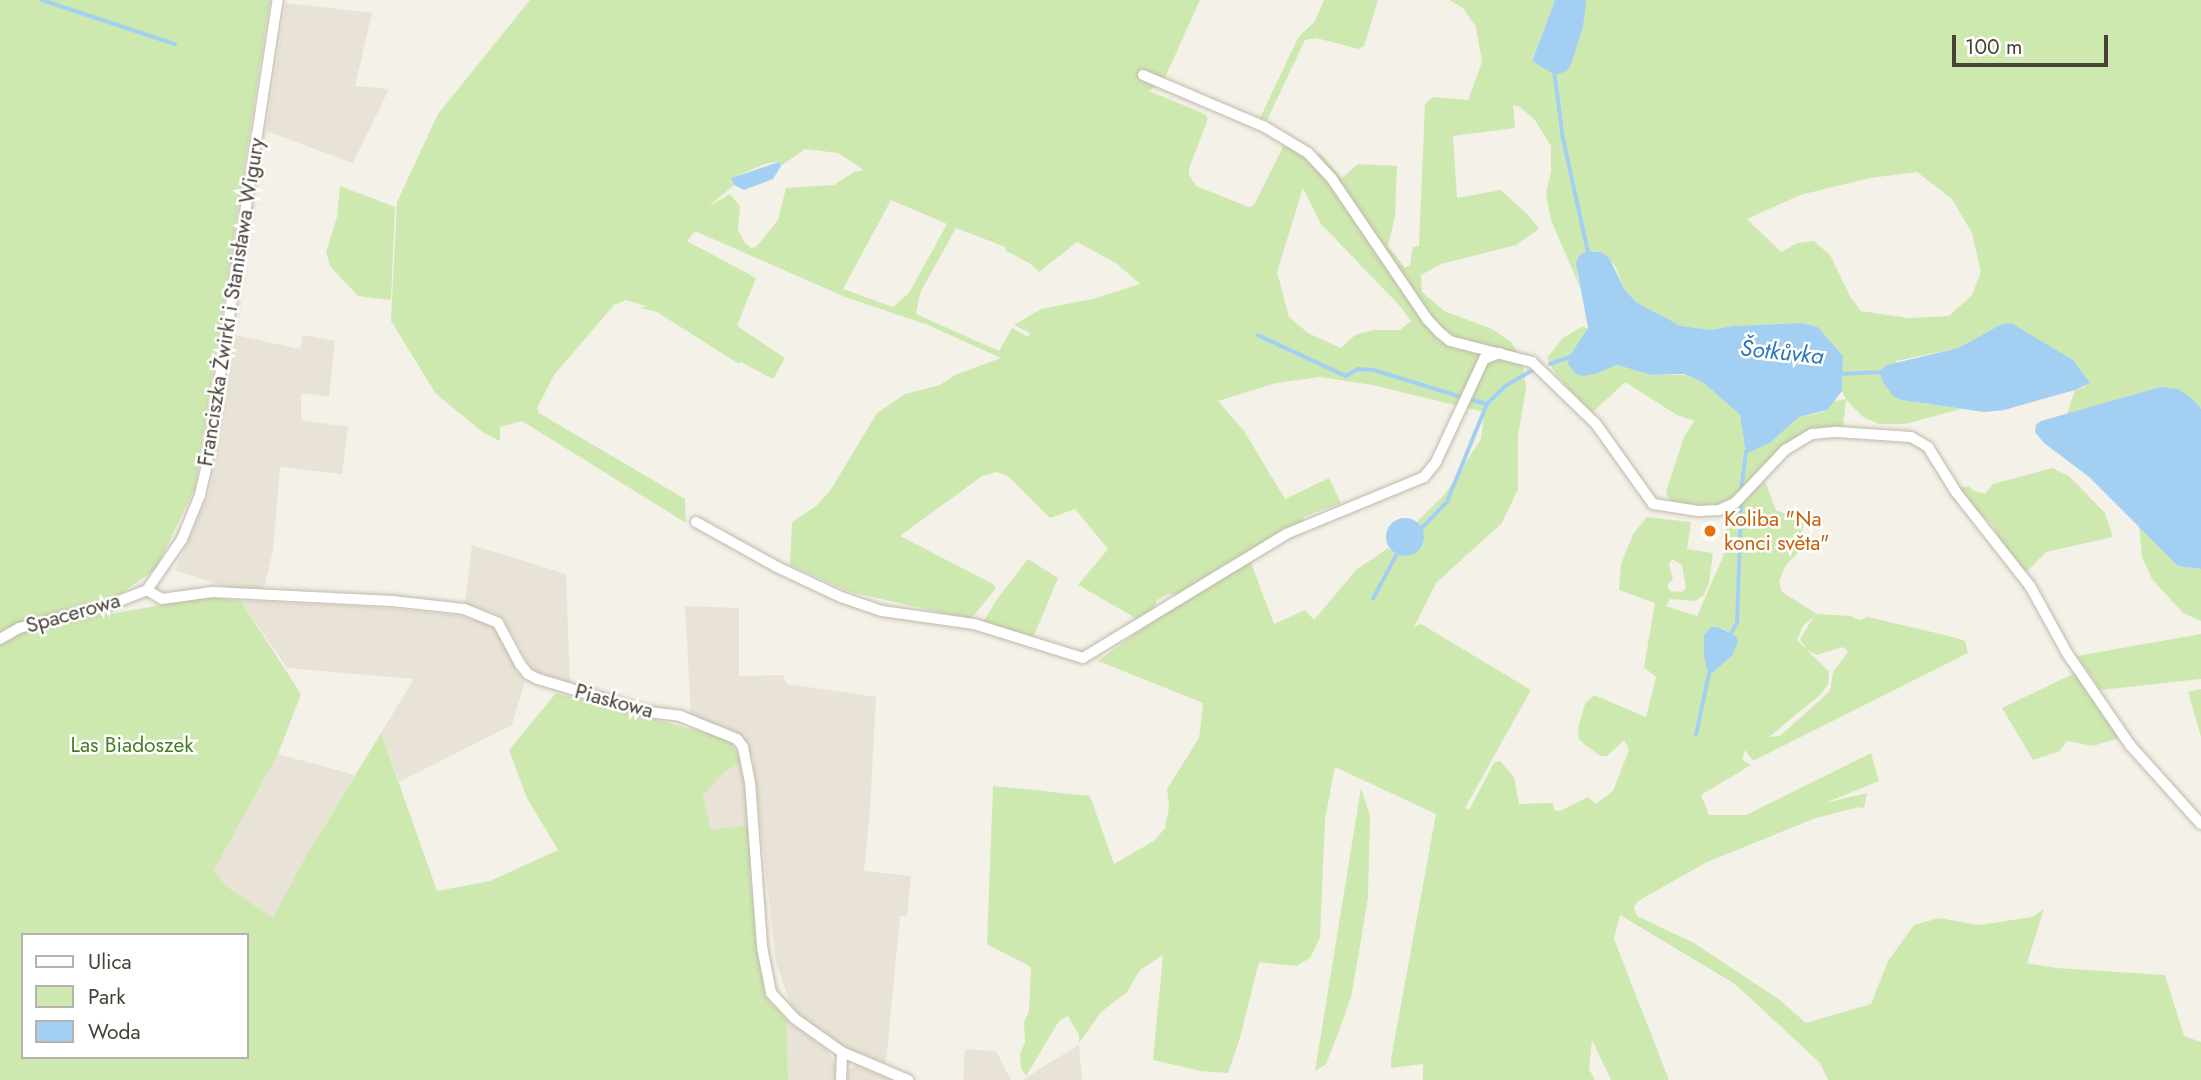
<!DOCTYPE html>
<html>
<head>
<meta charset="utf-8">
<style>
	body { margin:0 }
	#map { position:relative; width:2201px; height:1080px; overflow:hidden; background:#f4f1e8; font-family:Jost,sans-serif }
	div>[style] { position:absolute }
	.residential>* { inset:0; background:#e8e3d6 }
	.green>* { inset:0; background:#cee9b0 }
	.water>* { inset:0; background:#a3d0f2 }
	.round { border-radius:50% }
	.stream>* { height:3.5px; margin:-1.75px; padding:0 1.75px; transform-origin:1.75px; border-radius:1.75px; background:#a3d0f2 }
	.roads { filter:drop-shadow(0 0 2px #c0b9aa) drop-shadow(0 0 2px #c0b9aa) }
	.minor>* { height:10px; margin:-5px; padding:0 5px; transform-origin:5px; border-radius:5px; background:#fff }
	.dots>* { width:19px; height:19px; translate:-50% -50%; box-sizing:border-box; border:4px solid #fff; border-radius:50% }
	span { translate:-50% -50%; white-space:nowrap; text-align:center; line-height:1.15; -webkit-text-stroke:5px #fff; paint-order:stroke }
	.street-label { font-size:21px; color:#484236 }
	.food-label { font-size:21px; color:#c56008 }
	.left { translate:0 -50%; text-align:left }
	.park-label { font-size:21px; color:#457c27 }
	.water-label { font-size:23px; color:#2c78b7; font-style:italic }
	.legend { position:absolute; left:21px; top:933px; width:228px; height:126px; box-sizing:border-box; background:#fff; border:2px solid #b6b3af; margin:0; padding:9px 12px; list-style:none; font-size:21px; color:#484236 }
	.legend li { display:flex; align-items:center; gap:14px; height:35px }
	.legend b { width:35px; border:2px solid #b6b3af }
	.scale { position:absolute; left:1952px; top:35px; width:156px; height:32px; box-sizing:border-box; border:4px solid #484236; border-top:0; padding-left:9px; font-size:21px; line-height:24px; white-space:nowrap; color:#484236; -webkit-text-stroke:5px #fff; paint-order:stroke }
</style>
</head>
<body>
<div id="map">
	<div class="residential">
		<div style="clip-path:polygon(286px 3px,372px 13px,355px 86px,389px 89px,353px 163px,266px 131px)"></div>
		<div style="clip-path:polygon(235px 335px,300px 349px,303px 335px,335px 341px,329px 397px,301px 393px,301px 420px,348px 427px,342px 474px,280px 467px,273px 549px,264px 589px,230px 588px,175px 570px,210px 492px)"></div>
		<div style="clip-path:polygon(472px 545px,566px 574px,570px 683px,533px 671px,505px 621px,495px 613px,465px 604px)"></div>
		<div style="clip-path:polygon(241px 601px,376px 607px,461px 616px,489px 624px,501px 636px,518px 674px,525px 681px,512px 725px,399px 782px,381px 733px,414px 679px,287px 668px)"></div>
		<div style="clip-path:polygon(685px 606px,739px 608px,739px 676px,783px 675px,787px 684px,876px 697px,870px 809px,864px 871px,911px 876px,907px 916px,900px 916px,886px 1063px,845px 1048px,811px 1027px,791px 1005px,776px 963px,753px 759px,744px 739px,736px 732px,691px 715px)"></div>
		<div style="clip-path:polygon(278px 754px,355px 775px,306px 856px,274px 919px,226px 886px,214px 870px)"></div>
		<div style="clip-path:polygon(742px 761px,751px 825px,711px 831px,703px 794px,725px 772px)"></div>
		<div style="clip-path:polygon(787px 1020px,828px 1051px,836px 1067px,836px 1080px,788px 1080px)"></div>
		<div style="clip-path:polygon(1079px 1045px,1082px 1080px,1023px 1080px,1051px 1062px)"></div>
		<div style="clip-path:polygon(965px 1049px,996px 1051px,1011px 1080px,963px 1080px)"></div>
		<div style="clip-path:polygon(856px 1065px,885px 1077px,892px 1080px,848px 1080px,848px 1070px)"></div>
	</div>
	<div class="green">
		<div style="clip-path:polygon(0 0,270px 0,195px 488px,156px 569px,120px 594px,0 634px)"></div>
		<div style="clip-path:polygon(evenodd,530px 0,1200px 0,1164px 80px,1149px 91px,1205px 114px,1208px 119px,1189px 168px,1189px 175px,1196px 186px,1249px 207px,1254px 205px,1284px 145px,1312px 161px,1320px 153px,1342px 178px,1358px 164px,1397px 166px,1395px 216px,1388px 246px,1405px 268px,1410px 265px,1413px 247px,1419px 246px,1425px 104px,1433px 97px,1468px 100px,1482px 62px,1476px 27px,1463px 8px,1449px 0,1555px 0,1532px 60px,1572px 62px,1583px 27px,1585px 0,2201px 0,2201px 409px,2193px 399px,2160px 387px,2067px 414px,2075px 390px,2085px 387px,2073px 360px,2000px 325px,1958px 348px,1896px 361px,1901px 400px,1961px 409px,1905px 424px,1879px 424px,1863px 417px,1846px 400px,1843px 427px,1812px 430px,1737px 498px,1715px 507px,1671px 503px,1666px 492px,1684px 437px,1694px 421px,1677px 415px,1625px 382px,1592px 413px,1555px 373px,1547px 358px,1563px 338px,1583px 326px,1588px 329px,1569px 357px,1569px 365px,1575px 373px,1595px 374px,1617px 365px,1651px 375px,1686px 375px,1704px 383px,1740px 415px,1746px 453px,1770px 443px,1799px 417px,1819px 413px,1827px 410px,1831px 402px,1846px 399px,1842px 391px,1843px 356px,1818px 327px,1802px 323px,1732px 326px,1711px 330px,1681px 326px,1636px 302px,1625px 290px,1615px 266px,1601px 252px,1594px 251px,1577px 275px,1581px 290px,1551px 220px,1546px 194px,1551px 171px,1551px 146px,1535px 120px,1520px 107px,1513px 105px,1515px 128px,1453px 136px,1457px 198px,1501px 190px,1527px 214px,1539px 229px,1516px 245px,1441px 264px,1421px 275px,1422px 292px,1444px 311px,1492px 329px,1511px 342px,1522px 359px,1526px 388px,1518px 436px,1518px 489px,1502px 523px,1436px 583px,1414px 627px,1421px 624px,1531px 690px,1465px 808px,1469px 810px,1494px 763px,1500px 761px,1514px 777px,1519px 804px,1553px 803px,1554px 810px,1560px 811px,1588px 797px,1596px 804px,1613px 791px,1629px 750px,1624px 740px,1607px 756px,1600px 756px,1584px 744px,1579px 739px,1578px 728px,1585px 704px,1594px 695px,1646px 717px,1656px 677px,1644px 667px,1655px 603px,1619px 590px,1621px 564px,1633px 534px,1647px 517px,1691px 522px,1687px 549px,1713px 553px,1709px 583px,1703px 596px,1695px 601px,1670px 599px,1666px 606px,1697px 616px,1723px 557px,1728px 514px,1765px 481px,1776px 510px,1804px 522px,1798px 553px,1786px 565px,1779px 581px,1782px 592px,1817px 614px,1851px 616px,1859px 620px,1868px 617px,1949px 636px,1965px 641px,1968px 653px,1753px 761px,1745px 750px,1742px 760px,1751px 765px,1701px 795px,1709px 815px,1746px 815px,1871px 753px,1879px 781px,1825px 803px,1867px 793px,1864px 809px,1859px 807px,1816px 818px,1707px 862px,1638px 901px,1634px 907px,1637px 916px,1694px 943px,1780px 1000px,1806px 1023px,1871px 1004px,1888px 961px,1914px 925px,1939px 918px,1979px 925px,2032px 917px,2044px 909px,2027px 963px,2056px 968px,2165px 975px,2184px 1036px,2201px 1042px,2201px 1080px,1828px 1080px,1820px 1063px,1735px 984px,1620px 915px,1614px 939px,1669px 1080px,1611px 1080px,1592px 1040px,1589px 1069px,1595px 1080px,1423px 1080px,1423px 1064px,1391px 1068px,1391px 1059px,1436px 814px,1335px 767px,1325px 819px,1320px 938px,1310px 958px,1296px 966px,1259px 962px,1240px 1038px,1228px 1073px,1201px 1071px,1153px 1060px,1163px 955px,1140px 970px,1127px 992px,1101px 1012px,1079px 1043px,1079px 1035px,1068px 1016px,1059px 1021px,1026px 1076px,1021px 1068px,1020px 1054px,1025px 1042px,1024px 1022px,1029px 1011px,1031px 967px,987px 944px,993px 786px,1090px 796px,1114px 864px,1154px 841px,1165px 828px,1169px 807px,1167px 789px,1199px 738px,1203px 703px,1098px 661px,1182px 600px,1250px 560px,1274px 624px,1305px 610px,1314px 620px,1356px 570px,1388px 548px,1396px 555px,1423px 545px,1423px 532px,1416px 523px,1445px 494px,1481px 439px,1484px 412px,1372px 385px,1320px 377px,1276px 383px,1218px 401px,1244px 431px,1285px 499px,1329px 478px,1341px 503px,1303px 517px,1305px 522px,1224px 565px,1178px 594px,1168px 594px,1157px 600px,1152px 611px,1139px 620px,1078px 585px,1108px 549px,1075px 509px,1050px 518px,1008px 476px,997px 472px,982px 476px,900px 536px,993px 584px,996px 588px,971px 619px,850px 592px,790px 565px,792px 522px,816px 506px,830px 491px,877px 413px,905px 394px,940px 385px,955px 375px,1001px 358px,928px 325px,845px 297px,695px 231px,687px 241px,756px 278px,737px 326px,785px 358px,773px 379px,741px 362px,739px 364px,657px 312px,640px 308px,646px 306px,626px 300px,614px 305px,554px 375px,537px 408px,539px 413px,685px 499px,686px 523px,522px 421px,500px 427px,500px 441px,481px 431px,436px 394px,391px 321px,397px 202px,438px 114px,530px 0,805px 149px,838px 153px,864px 170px,854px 172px,834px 185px,786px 188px,778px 220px,756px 247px,751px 248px,745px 243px,738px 230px,740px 206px,730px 194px,708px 207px,734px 185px,732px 178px,767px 163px,778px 162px,781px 166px,805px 149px,530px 0,1917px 172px,1952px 199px,1972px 233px,1981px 272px,1972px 295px,1949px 316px,1908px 318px,1861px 311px,1851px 298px,1830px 255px,1814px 241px,1798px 243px,1781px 252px,1747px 219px,1800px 195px,1870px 178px,1917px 172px,530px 0,1303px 188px,1321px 224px,1400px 306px,1411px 321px,1400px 330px,1373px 330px,1355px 335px,1341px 348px,1308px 333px,1289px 317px,1277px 272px,1303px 188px,530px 0,891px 200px,947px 224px,909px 293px,893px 307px,843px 289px,891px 200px,530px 0,956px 228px,1005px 247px,1006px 251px,1031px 264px,1039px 272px,1077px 242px,1116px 263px,1140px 284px,1093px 299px,1041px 309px,1014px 325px,1030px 333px,1028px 337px,1012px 328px,999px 351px,916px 314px,920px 293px,956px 228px,530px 0,1672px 559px,1682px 565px,1686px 588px,1682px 592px,1670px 591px,1667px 585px,1673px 579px,1669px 565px,1672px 559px,530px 0,1814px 616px,1800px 639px,1807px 650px,1817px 655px,1843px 647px,1848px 652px,1833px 672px,1830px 691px,1780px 736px,1769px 737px,1821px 694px,1828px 684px,1829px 672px,1797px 640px,1803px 626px,1814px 616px,530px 0,1719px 627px,1736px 636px,1732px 656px,1712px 673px,1707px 669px,1719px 627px)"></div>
		<div style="clip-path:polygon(1324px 0,1378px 0,1364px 46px,1359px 49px,1316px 38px,1305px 40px,1267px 120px,1260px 118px,1298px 38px,1315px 21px)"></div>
		<div style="clip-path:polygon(340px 186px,395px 207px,391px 300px,358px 296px,330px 266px,326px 252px,337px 217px)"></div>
		<div style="clip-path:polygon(2052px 468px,2069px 476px,2105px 513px,2113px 537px,2046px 552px,2026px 572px,1998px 537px,1993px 525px,1969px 504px,1958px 488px,1970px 486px,1972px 490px,1985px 494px,1993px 484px)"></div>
		<div style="clip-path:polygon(2139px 525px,2178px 566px,2201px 569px,2201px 621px,2183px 613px,2152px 579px,2142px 557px)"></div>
		<div style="clip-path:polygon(1028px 559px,1058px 578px,1033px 638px,983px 622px,997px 599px)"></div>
		<div style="clip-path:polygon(evenodd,206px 597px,241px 601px,301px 694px,278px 754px,214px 870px,226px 886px,273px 918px,306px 856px,381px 733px,437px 891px,490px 881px,558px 850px,527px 798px,509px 750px,556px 693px,728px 739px,742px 761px,725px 772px,703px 795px,711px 830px,751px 825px,750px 874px,759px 959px,768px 1000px,787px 1020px,788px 1080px,0 1080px,0 643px,25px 629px,206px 597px,23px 935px,247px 935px,247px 1057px,23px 1057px,23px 935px)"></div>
		<div style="clip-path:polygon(2201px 634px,2201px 679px,2101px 690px,2077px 656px)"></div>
		<div style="clip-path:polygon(2075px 673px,2119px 738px,2093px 746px,2067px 741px,2060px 751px,2033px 760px,2002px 708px)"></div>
		<div style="clip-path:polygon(2201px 689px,2201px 737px,2188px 692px)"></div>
		<div style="clip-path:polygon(1361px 788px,1370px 816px,1368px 897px,1360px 946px,1351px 997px,1336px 1039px,1326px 1064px,1315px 1071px)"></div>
	</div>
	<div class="water">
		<div style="clip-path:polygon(1555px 0,1585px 0,1586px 3px,1583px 27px,1572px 62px,1567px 71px,1555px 75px,1532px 61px)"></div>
		<div style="clip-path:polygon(779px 162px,781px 166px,773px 179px,744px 190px,734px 185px,731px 178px)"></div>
		<div style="clip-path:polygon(1587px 251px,1601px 252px,1609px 258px,1625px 290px,1636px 302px,1681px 326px,1711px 330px,1732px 326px,1802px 323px,1818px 327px,1843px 356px,1842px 391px,1827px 410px,1799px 417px,1770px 443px,1746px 454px,1740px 415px,1704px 383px,1684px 374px,1651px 375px,1617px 365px,1595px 374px,1583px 376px,1575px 373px,1568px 364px,1569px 357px,1588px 328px,1576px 263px,1579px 256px)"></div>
		<div style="clip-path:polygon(2011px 323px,2073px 360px,2090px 383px,2075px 390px,2004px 410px,1984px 412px,1901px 400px,1892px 395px,1883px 382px,1879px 371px,1887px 365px,1958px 348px,2000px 325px)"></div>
		<div style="clip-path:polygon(2160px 387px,2178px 389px,2193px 399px,2201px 409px,2201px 569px,2178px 566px,2088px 476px,2044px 443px,2035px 432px,2036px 425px,2041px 421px)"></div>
		<div class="round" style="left:1386px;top:518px;width:38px;height:38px"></div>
		<div style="clip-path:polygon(1711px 627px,1718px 627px,1736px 636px,1738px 642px,1732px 656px,1712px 673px,1707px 669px,1704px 656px,1704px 635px)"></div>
	</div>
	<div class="stream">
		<div style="left:42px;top:0;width:140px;rotate:18.3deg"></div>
		<div style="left:1555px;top:74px;width:63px;rotate:82.6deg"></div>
		<div style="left:1563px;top:136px;width:122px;rotate:77.7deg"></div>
		<div style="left:1258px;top:335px;width:97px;rotate:25deg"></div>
		<div style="left:1346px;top:376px;width:14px;rotate:-30deg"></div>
		<div style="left:1358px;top:369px;width:16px;rotate:4deg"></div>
		<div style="left:1374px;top:370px;width:92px;rotate:17.1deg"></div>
		<div style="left:1550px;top:364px;width:24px;rotate:-19deg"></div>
		<div style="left:1840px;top:374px;width:41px;rotate:-2.8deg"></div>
		<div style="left:1473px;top:400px;width:15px;rotate:16deg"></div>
		<div style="left:1487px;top:404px;width:28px;rotate:-44deg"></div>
		<div style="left:1507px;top:385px;width:32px;rotate:-30deg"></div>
		<div style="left:1741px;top:492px;width:40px;rotate:-82.9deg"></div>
		<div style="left:1418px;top:532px;width:42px;rotate:-46deg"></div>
		<div style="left:1447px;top:502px;width:106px;rotate:-67.8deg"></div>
		<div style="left:1373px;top:599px;width:53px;rotate:-62deg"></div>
		<div style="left:1730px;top:635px;width:14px;rotate:-60deg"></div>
		<div style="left:1737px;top:623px;width:117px;rotate:-88deg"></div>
		<div style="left:1696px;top:735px;width:67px;rotate:-78deg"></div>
	</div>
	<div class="roads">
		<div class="minor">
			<div style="left:1143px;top:75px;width:133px;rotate:23.1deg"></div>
			<div style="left:1265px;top:127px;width:50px;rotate:31.2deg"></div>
			<div style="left:1308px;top:153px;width:35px;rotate:47deg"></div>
			<div style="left:1332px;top:179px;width:169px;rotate:55.8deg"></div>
			<div style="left:1427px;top:319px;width:18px;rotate:47deg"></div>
			<div style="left:1439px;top:332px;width:14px;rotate:39deg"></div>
			<div style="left:1450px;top:341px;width:85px;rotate:14.4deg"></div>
			<div style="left:1532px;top:362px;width:89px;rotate:44.1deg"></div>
			<div style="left:1596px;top:424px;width:98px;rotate:54.5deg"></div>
			<div style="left:1653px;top:504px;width:46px;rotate:8.8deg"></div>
			<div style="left:1698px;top:511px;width:21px;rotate:-3deg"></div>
			<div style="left:1719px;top:510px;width:17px;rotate:-24deg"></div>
			<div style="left:1735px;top:503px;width:73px;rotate:-46.7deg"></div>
			<div style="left:1785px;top:450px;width:31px;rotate:-31deg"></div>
			<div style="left:1812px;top:434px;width:25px;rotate:-5deg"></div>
			<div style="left:1837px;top:432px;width:74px;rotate:3.9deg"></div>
			<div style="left:1911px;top:437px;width:20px;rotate:30deg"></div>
			<div style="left:1928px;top:447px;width:53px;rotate:58.1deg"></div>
			<div style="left:1956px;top:492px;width:120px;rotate:51.8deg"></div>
			<div style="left:2030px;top:586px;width:77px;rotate:61.1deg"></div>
			<div style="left:2067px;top:653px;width:112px;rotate:55.6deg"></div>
			<div style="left:2130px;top:745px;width:106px;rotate:48.1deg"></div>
			<div style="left:696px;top:522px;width:93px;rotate:29.1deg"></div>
			<div style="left:777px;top:567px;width:71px;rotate:25.1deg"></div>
			<div style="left:841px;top:597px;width:43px;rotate:18.9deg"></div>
			<div style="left:882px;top:611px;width:93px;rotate:8deg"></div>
			<div style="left:974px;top:624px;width:114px;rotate:17.3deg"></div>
			<div style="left:1083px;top:658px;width:238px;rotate:-31.4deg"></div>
			<div style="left:1286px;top:534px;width:149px;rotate:-22.4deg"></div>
			<div style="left:1424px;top:477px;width:19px;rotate:-51deg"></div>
			<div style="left:1436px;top:462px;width:114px;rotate:-65deg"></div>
			<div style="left:1484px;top:359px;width:17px;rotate:-21deg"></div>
			<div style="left:147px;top:590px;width:17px;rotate:31deg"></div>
			<div style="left:162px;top:599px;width:51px;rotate:-7.8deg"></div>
			<div style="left:213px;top:592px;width:179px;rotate:2.9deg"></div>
			<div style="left:392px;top:601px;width:72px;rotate:6.3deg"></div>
			<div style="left:464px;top:609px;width:37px;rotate:22deg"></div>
			<div style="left:498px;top:623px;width:47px;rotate:61.8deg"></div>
			<div style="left:520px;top:664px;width:13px;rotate:51deg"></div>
			<div style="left:528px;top:674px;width:11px;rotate:27deg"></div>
			<div style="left:538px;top:679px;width:116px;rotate:16.6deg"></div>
			<div style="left:649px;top:712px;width:31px;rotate:7deg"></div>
			<div style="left:680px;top:716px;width:61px;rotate:22deg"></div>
			<div style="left:737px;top:739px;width:10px;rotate:53deg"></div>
			<div style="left:743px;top:747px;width:36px;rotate:79deg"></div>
			<div style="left:750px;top:782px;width:165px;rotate:85.8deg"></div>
			<div style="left:762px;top:947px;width:47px;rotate:78.9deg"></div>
			<div style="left:771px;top:993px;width:34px;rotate:47deg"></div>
			<div style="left:794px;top:1018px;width:59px;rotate:35.3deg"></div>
			<div style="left:842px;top:1052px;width:28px;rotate:92deg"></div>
			<div style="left:147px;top:590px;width:62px;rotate:-55.5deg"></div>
			<div style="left:182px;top:539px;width:48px;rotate:-67.8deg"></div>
			<div style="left:200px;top:495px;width:28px;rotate:-77deg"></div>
			<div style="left:206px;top:468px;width:474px;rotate:-81.3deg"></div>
			<div style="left:0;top:639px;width:22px;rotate:-30deg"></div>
			<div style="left:19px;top:628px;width:88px;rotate:-13.9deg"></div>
			<div style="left:104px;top:607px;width:46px;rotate:-21.6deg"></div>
			<div style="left:842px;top:1052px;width:72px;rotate:23deg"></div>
		</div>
	</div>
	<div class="dots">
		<div style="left:1710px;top:531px;background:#e8710a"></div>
	</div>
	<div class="street-label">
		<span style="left:231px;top:302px;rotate:-81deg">Franciszka Żwirki i Stanisława Wigury</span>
		<span style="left:73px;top:613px;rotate:-16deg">Spacerowa</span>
		<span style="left:614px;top:701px;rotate:15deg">Piaskowa</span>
	</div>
	<div class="food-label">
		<span class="left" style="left:1724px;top:531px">Koliba "Na<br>konci světa"</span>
	</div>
	<div class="park-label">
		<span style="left:132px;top:745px">Las Biadoszek</span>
	</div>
	<div class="water-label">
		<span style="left:1782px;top:352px;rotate:6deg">Šotkůvka</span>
	</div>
	<ul class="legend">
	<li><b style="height:9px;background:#fff"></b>Ulica</li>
	<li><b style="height:19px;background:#cee9b0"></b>Park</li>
	<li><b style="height:19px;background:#a3d0f2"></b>Woda</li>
	</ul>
	<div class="scale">100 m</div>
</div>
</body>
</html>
